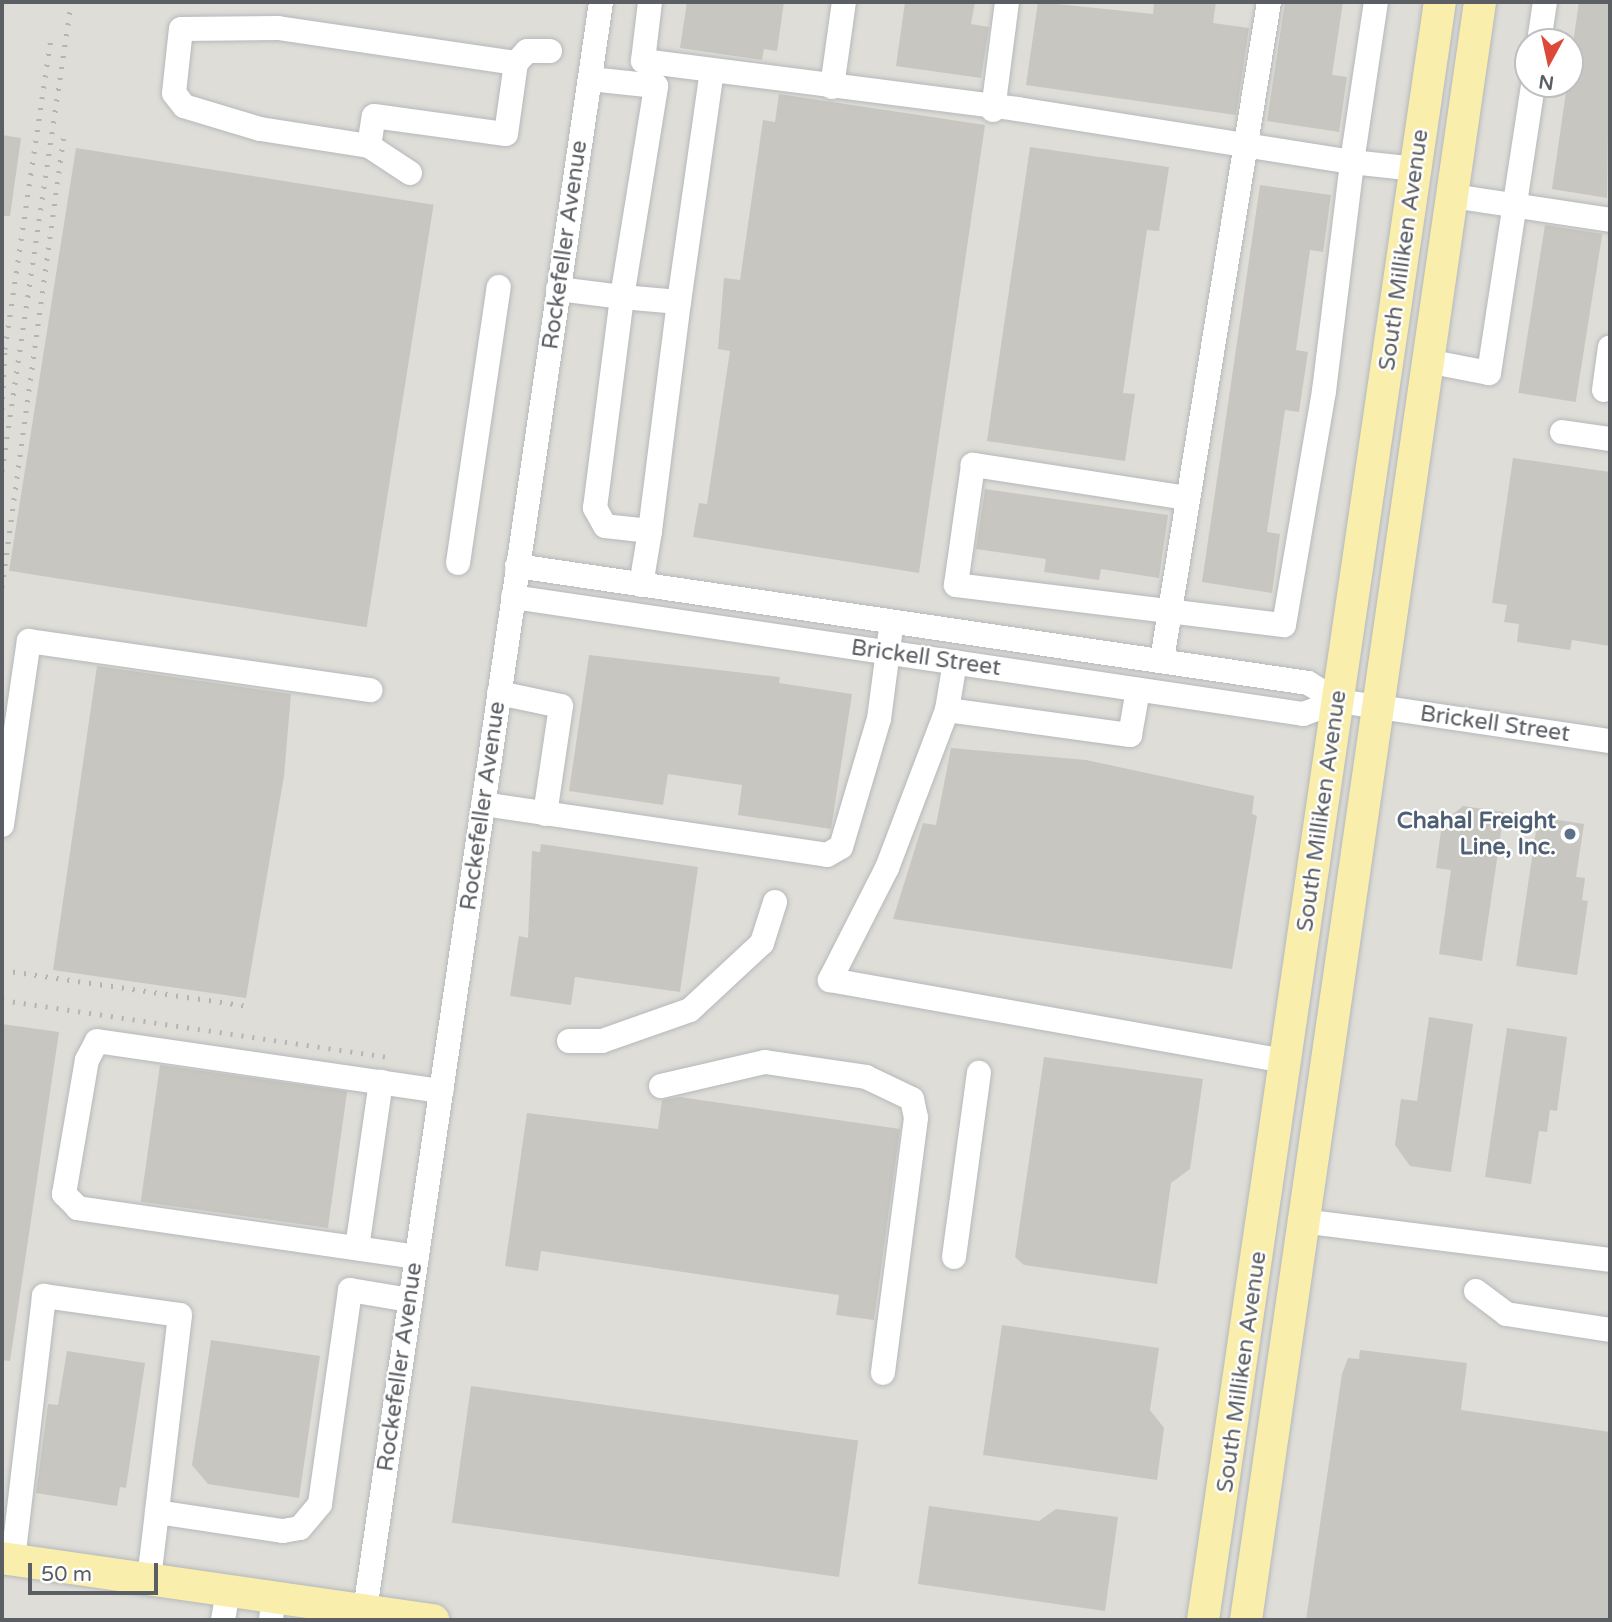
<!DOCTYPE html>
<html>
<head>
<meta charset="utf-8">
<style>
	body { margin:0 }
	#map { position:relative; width:1612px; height:1622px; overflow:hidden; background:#edebe3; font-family:"Varela Round",sans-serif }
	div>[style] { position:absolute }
	.industrial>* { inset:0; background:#deddd7 }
	.building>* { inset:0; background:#c8c6c0; transform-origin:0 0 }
	.roads { filter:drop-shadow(0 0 2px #b5b8bc) drop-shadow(0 0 2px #b5b8bc) }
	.minor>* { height:24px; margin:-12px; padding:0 12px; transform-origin:12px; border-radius:12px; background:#fff }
	.major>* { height:32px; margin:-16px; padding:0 16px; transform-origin:16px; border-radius:16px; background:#f9eeac }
	.rail>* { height:5px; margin-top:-2.5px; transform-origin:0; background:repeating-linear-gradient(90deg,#b3b4b4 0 2px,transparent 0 11px) }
	.dots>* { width:19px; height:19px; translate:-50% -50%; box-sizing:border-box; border:4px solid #fff; border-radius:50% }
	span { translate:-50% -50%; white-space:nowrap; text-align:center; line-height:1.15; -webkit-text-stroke:5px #fff; paint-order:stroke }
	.street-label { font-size:23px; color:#5b5e63 }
	.service-label { font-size:23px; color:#4e5e75; font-weight:700 }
	.right { translate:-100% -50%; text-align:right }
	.frame { position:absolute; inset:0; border:4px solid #5b5e63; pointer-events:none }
	.north { position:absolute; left:1514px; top:28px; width:70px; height:70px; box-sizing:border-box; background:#fff; border:2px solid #bdbfc1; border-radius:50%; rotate:188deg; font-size:19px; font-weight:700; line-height:28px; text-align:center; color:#5b5e63 }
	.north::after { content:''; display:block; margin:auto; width:24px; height:32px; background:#dd4939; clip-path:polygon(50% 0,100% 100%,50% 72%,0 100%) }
	.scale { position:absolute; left:28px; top:1563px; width:130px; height:32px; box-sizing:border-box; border:4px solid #5b5e63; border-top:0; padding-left:9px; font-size:21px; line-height:24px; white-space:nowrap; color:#5b5e63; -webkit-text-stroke:5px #fff; paint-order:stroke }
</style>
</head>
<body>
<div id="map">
	<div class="industrial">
		<div style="clip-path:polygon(evenodd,2px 2px,1610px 2px,1610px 1620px,2px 1620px,2px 2px,1528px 42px,1570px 42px,1570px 84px,1528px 84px,1528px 42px)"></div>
	</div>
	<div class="building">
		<div style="clip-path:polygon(687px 2px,784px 2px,777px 51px,764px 49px,762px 60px,680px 48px)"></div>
		<div style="clip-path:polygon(905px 2px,975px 2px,971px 24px,989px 27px,981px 78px,896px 66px)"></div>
		<div style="clip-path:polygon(1038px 2px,1153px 14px,1154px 2px,1216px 2px,1213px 23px,1249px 28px,1236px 115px,1026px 85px)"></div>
		<div style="clip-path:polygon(1285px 2px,1343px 2px,1332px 75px,1347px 77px,1339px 132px,1267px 121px)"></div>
		<div style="clip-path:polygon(1579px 2px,1610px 2px,1607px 198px,1552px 189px)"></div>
		<div style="clip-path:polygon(779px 94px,985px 125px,919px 573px,693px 537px,699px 503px,707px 504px,730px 351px,718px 349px,724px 278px,740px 280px,763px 120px,775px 122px)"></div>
		<div style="clip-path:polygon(2px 135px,21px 138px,10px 216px,2px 216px)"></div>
		<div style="clip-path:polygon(1030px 147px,1169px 167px,1159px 231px,1147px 230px,1123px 393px,1135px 394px,1125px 461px,987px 441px)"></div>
		<div style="left:76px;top:148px;width:362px;height:428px;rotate:9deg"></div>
		<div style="clip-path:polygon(1260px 185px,1331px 195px,1323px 252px,1310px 250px,1296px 350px,1308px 352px,1299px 412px,1285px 410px,1267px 532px,1280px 534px,1272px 593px,1202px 582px)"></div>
		<div style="left:1545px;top:225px;width:58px;height:170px;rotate:9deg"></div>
		<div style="clip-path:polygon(1513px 458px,1610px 472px,1610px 646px,1572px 640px,1570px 650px,1517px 642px,1519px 624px,1504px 622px,1507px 605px,1492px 603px)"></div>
		<div style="clip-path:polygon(985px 489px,1168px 515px,1159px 578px,1101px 569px,1099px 580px,1044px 572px,1046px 559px,976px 549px)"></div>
		<div style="clip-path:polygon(589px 655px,780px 677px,779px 683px,852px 694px,831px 829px,738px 815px,742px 785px,668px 774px,663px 805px,569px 791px)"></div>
		<div style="clip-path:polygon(97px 666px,291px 694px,284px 776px,246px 998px,53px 970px)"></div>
		<div style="clip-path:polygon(951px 748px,1086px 760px,1254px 796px,1252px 814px,1257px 816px,1232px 969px,893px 919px,923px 823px,936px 825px)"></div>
		<div style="clip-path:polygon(1463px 806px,1504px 812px,1482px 961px,1439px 954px,1451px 870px,1436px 868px,1442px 823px)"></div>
		<div style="clip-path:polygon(1538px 817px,1584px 824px,1576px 877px,1585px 878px,1582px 900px,1588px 901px,1577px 975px,1516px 966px)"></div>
		<div style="clip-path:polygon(541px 844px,698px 867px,680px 992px,575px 977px,571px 1005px,510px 996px,519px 936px,528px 938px,532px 851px,540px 852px)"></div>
		<div style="clip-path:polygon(1429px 1017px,1473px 1024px,1451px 1172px,1410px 1166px,1395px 1145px,1401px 1099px,1417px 1101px)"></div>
		<div style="clip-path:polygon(2px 1024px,59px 1032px,10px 1361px,2px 1360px)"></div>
		<div style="clip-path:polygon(1507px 1028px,1567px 1037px,1557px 1111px,1550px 1110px,1547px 1132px,1539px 1131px,1531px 1184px,1485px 1177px)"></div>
		<div style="clip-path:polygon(1044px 1057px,1203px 1079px,1190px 1169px,1171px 1183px,1157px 1284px,1024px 1265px,1015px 1257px)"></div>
		<div style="left:160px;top:1065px;width:189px;height:138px;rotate:8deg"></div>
		<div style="clip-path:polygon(680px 1097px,900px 1129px,874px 1320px,836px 1315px,839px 1295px,541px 1251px,538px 1271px,505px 1266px,527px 1113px,658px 1129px,662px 1100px)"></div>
		<div style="clip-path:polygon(1002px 1325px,1159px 1348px,1150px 1410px,1164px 1428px,1157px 1480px,983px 1455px)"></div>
		<div style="clip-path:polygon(211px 1340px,320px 1356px,299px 1498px,208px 1484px,192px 1465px)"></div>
		<div style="clip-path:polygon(1360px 1350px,1467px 1363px,1461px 1410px,1610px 1432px,1610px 1620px,1306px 1620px,1342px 1374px,1348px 1358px,1359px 1359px)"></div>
		<div style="clip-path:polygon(67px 1351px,145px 1363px,126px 1488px,120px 1487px,117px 1506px,36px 1493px,48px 1404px,58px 1405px)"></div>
		<div style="left:471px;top:1386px;width:391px;height:138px;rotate:8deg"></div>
		<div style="clip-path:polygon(929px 1506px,1039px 1521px,1056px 1509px,1118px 1517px,1105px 1611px,918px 1584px)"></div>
	</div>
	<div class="roads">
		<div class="minor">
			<div style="left:650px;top:2px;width:59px;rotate:96.8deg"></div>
			<div style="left:643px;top:61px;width:377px;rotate:7.3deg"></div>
			<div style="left:1017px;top:109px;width:339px;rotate:9deg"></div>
			<div style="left:1352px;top:162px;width:162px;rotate:-81.5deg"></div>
			<div style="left:1539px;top:42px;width:40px;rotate:-81.5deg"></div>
			<div style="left:832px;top:87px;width:86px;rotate:-82deg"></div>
			<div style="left:993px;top:110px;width:109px;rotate:-82.6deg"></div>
			<div style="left:369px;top:146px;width:30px;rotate:-81deg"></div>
			<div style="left:374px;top:116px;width:133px;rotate:7.8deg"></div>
			<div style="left:506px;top:134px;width:72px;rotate:-82deg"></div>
			<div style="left:410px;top:173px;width:49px;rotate:-146.6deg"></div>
			<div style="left:369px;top:146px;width:110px;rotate:-171.1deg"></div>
			<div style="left:260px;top:129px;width:79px;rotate:-163.2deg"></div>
			<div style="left:184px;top:106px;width:16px;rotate:-128deg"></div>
			<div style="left:174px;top:93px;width:64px;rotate:-83.8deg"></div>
			<div style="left:181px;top:29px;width:97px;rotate:-0.6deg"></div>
			<div style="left:278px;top:28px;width:241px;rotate:8.4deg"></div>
			<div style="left:516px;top:63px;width:16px;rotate:-47deg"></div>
			<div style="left:527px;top:51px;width:23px"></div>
			<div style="left:1452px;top:196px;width:160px;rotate:8.6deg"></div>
			<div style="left:558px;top:289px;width:64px;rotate:7.1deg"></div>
			<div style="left:622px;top:297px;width:214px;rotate:-80.8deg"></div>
			<div style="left:656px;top:86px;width:66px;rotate:-173.9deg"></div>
			<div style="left:1427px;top:361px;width:63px;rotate:11deg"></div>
			<div style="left:1489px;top:373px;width:292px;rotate:-81.3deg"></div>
			<div style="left:1604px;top:390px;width:43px;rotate:-82.1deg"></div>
			<div style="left:1562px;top:432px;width:49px;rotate:8.3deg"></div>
			<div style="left:1187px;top:498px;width:217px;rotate:-171.2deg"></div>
			<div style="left:973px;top:465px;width:121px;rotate:98.1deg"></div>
			<div style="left:956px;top:585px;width:330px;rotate:7deg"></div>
			<div style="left:1284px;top:625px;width:237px;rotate:-80.3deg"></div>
			<div style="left:1324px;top:391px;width:231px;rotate:-83deg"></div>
			<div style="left:1352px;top:162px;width:64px;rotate:6.2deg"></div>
			<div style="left:650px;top:531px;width:231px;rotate:-82.8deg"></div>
			<div style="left:458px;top:563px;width:279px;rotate:-81.6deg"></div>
			<div style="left:517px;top:566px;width:800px;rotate:8.41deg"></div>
			<div style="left:1308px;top:683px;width:35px;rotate:31deg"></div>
			<div style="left:1338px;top:701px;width:275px;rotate:8.4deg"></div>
			<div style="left:641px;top:585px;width:55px;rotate:-80.5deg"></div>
			<div style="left:650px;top:531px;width:45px;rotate:-173.7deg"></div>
			<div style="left:605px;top:526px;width:21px;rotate:-119deg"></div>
			<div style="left:595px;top:508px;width:213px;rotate:-82.7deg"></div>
			<div style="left:622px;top:297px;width:57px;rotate:5deg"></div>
			<div style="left:679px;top:302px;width:233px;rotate:-81.9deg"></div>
			<div style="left:513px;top:597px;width:799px;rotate:8.42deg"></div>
			<div style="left:1303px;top:714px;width:37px;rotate:-20deg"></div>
			<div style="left:1162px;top:660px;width:667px;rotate:-80.76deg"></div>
			<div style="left:955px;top:662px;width:49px;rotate:99.5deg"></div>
			<div style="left:947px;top:710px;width:185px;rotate:7.8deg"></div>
			<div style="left:1130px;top:735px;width:46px;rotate:-79.9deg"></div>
			<div style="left:499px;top:693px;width:63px;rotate:11.8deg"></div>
			<div style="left:561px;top:706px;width:109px;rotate:98.4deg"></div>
			<div style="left:947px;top:710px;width:169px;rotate:110.8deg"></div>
			<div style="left:887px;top:868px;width:126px;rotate:117deg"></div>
			<div style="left:830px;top:980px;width:464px;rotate:10.1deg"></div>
			<div style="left:483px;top:804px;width:348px;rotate:8.4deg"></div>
			<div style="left:827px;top:855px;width:16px;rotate:-30deg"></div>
			<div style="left:841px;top:847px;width:134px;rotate:-73.5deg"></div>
			<div style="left:879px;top:719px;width:84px;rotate:-82.5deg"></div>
			<div style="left:2px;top:825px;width:186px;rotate:-81.7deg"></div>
			<div style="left:29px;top:641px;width:345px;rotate:8.2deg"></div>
			<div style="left:569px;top:1041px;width:33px"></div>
			<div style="left:602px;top:1041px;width:93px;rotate:-19.4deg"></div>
			<div style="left:690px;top:1010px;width:98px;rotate:-42.9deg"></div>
			<div style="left:762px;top:943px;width:43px;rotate:-72.4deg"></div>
			<div style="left:661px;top:1086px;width:107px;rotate:-13deg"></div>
			<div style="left:765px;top:1062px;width:102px;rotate:8.4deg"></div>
			<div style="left:866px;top:1077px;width:51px;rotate:25.6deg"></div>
			<div style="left:912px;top:1099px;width:19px;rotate:78deg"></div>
			<div style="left:916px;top:1118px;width:257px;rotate:97.4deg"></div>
			<div style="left:1302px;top:1221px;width:310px;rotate:7.2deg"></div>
			<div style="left:357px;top:1248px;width:168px;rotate:-81.8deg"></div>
			<div style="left:417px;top:1257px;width:343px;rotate:-171.8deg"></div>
			<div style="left:78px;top:1208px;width:20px;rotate:-135deg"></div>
			<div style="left:64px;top:1194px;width:136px;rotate:-80.3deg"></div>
			<div style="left:87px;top:1060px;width:21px;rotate:-62deg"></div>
			<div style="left:97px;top:1041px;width:348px;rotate:8.3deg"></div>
			<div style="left:954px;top:1257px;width:186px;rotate:-82.3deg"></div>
			<div style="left:1476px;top:1291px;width:38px;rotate:37deg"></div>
			<div style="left:1506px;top:1314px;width:105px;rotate:8.7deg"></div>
			<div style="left:13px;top:1560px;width:266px;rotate:-83.3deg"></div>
			<div style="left:44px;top:1296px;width:137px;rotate:8deg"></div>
			<div style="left:180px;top:1315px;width:198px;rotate:96.7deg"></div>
			<div style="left:157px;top:1512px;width:127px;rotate:8.6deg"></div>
			<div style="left:283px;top:1531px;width:17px;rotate:-10deg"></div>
			<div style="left:300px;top:1528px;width:31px;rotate:-50deg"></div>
			<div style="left:320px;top:1504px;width:216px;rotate:-82deg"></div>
			<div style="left:350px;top:1290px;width:61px;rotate:9.5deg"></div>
			<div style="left:149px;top:1579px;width:67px;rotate:-83.2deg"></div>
			<div style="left:365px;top:1610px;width:1625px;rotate:-81.65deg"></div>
			<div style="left:223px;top:1620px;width:29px;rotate:-80deg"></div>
			<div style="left:271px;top:1620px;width:23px;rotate:-83deg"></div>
		</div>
		<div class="major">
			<div style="left:2px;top:1558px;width:436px;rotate:8.2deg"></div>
			<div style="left:1203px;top:1620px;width:1635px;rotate:-81.67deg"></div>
			<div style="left:1246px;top:1620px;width:1635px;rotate:-81.77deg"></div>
		</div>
	</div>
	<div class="rail">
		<div style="left:2px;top:409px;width:60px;rotate:-87.1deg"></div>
		<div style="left:5px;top:349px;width:316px;rotate:-81.6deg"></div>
		<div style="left:2px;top:471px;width:474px;rotate:-81.6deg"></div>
		<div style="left:2px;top:587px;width:456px;rotate:-82.2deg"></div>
		<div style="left:2px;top:970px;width:244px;rotate:8.3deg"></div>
		<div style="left:2px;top:1000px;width:391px;rotate:8.4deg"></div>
	</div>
	<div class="dots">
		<div style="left:1570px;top:834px;background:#5c6f8a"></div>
	</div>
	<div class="street-label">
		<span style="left:565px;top:245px;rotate:-82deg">Rockefeller Avenue</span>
		<span style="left:1404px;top:250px;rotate:-82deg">South Milliken Avenue</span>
		<span style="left:926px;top:658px;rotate:8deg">Brickell Street</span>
		<span style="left:1495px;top:724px;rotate:8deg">Brickell Street</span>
		<span style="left:483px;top:806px;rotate:-82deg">Rockefeller Avenue</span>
		<span style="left:1322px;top:811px;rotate:-82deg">South Milliken Avenue</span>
		<span style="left:400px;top:1367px;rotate:-82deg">Rockefeller Avenue</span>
		<span style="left:1242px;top:1372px;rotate:-82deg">South Milliken Avenue</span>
	</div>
	<div class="service-label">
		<span class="right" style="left:1556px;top:834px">Chahal Freight<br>Line, Inc.</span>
	</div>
	<div class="frame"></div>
	<div class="north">N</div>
	<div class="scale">50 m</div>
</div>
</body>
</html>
